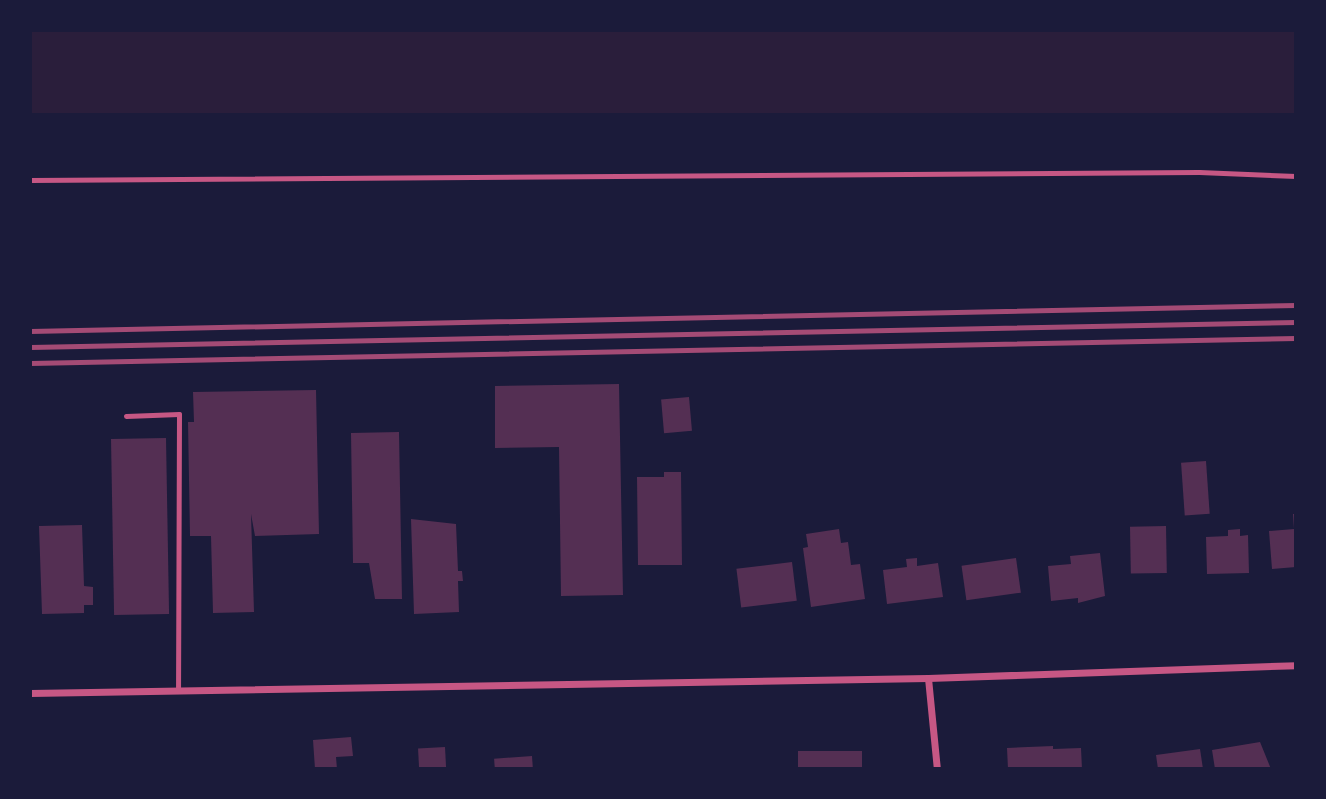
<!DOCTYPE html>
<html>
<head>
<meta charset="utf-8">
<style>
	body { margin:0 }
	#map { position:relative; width:1326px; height:799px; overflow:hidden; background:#1b1b3a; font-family:Cabin,sans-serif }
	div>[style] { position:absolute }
	.green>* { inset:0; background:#2a1e3b; transform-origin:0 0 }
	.building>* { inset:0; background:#542f53; transform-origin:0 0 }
	.service>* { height:5px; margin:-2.5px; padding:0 2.5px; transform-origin:2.5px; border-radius:2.5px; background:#c65784 }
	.minor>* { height:7px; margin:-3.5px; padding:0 3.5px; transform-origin:3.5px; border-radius:3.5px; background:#c65784 }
	.rail>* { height:5px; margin:-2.5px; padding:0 2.5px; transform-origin:2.5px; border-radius:2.5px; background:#a44b75 }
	span { translate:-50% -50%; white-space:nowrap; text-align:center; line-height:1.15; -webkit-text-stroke:5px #1b1b3a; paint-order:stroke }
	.frame { position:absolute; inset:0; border:32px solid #1b1b3a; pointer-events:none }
</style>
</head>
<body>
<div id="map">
	<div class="green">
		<div style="left:30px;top:30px;width:1266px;height:83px"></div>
	</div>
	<div class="building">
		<div style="clip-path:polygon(619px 384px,623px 595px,561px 596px,559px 447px,495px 448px,495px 386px)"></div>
		<div style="clip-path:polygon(316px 390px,319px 534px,255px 536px,251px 514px,254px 612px,213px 613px,211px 536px,190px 536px,188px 422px,194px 422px,193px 392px)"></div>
		<div style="left:689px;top:397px;width:34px;height:28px;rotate:85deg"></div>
		<div style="clip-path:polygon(399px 432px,402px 599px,375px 599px,369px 563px,353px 563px,351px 433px)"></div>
		<div style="left:166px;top:438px;width:176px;height:55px;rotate:89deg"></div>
		<div style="left:1206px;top:461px;width:53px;height:25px;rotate:86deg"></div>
		<div style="clip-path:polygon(664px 472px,681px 472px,682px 565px,638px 565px,637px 477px,664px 477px)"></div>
		<div style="clip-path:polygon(1293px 514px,1296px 514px,1296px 567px,1272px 569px,1269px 531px,1294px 529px)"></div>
		<div style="clip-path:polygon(411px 519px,456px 524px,458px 571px,462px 571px,463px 581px,458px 581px,459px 612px,414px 614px)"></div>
		<div style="clip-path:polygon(82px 525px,84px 586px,93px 587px,93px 605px,84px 605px,84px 613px,42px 614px,39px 526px)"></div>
		<div style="left:1166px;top:526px;width:47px;height:36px;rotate:89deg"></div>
		<div style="clip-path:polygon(839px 529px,841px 543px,848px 542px,851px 565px,860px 564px,865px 599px,811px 607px,803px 548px,808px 547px,806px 534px)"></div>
		<div style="clip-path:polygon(1240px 529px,1240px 536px,1248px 535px,1249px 573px,1207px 574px,1206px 537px,1228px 536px,1228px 530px)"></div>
		<div style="clip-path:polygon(1100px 553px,1105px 596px,1078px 603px,1078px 598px,1051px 601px,1048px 566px,1071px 564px,1070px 556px)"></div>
		<div style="clip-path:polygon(917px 558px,917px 566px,938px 563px,943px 597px,887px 604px,883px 570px,907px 567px,906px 559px)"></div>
		<div style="left:1016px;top:558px;width:35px;height:55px;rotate:82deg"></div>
		<div style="left:792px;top:562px;width:39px;height:56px;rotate:83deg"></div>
		<div style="clip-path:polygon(351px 737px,353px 756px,336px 757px,337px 769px,315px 769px,313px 740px)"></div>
		<div style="clip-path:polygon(1260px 742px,1271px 769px,1215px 769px,1212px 750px)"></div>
		<div style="clip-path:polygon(1053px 746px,1053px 749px,1081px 748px,1082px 769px,1008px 769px,1007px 748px)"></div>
		<div style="left:445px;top:747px;width:22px;height:27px;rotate:87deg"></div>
		<div style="clip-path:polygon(1200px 749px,1203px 769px,1158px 769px,1156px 755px)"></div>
		<div style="left:798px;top:751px;width:64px;height:18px"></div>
		<div style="left:532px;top:756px;width:13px;height:38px;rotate:86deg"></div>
	</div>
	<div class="service">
		<div style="left:30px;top:180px;width:1169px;rotate:-0.39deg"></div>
		<div style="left:1199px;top:172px;width:97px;rotate:2.4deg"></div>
		<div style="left:126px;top:416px;width:53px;rotate:-2.2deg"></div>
		<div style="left:179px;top:414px;width:277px;rotate:90.2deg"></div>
	</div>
	<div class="minor">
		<div style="left:928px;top:678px;width:91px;rotate:84.4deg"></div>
		<div style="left:30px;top:693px;width:898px;rotate:-0.96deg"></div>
		<div style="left:928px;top:678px;width:368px;rotate:-2deg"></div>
	</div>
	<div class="rail">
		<div style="left:30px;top:331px;width:1266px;rotate:-1.18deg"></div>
		<div style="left:30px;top:347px;width:1266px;rotate:-1.13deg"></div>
		<div style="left:30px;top:363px;width:1266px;rotate:-1.13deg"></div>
	</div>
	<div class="frame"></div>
</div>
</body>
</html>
